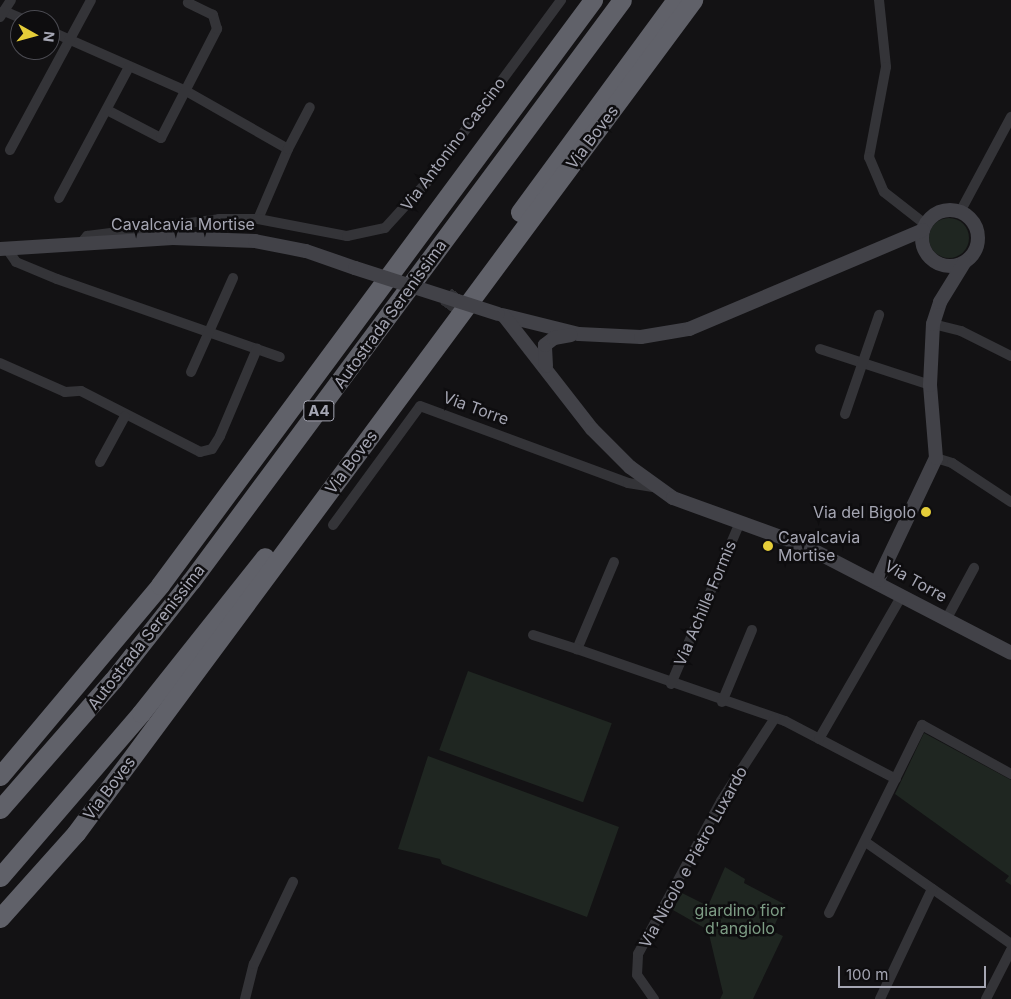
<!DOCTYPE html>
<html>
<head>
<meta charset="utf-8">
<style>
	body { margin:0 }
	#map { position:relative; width:1011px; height:999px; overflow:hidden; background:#131214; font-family:Inter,sans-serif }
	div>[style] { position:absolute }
	.green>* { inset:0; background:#1f2621; transform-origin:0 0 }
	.round { border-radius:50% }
	.highway-tunnel>* { height:19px; margin-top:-9.5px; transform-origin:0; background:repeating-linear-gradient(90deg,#303034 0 19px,transparent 0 28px) }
	.street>* { height:10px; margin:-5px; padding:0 5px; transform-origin:5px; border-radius:5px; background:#343438 }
	.secondary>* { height:14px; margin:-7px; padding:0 7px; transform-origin:7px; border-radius:7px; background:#424248 }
	.secondary>.ring { margin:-7px; padding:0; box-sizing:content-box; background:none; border:14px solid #424248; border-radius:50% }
	.highway>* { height:19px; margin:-9.5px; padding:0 9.5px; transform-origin:9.5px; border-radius:9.5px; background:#606169 }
	.secondary-bridge>* { height:14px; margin:-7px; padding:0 7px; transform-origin:7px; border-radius:7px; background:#424248 }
	.dots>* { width:14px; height:14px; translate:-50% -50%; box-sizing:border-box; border:2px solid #0e0d0f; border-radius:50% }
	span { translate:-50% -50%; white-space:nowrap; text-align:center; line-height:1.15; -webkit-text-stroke:5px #0e0d0f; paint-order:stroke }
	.shield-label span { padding:1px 4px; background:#0e0d0f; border:1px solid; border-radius:4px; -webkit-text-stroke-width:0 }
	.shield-label { font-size:15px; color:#a5a6b3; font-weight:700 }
	.street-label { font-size:16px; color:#a5a6b3 }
	.poi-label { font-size:16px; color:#a5a6b3 }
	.right { translate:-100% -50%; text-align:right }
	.left { translate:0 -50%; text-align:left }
	.park-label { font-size:16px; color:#7d9d85 }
	.north { position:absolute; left:10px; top:10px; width:50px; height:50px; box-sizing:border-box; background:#0e0d0f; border:1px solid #4a4a51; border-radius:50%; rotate:97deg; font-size:14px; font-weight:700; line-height:20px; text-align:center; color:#a5a6b3 }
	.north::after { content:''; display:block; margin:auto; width:18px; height:22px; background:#e5cd39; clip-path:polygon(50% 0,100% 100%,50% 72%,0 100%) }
	.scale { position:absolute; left:838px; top:966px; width:148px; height:22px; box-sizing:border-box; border:2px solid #a5a6b3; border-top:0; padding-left:6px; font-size:15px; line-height:18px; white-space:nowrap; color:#a5a6b3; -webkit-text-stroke:4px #0e0d0f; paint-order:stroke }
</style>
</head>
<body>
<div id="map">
	<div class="green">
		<div class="round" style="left:929px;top:218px;width:40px;height:40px"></div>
		<div style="left:468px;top:671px;width:153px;height:84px;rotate:20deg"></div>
		<div style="clip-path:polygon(924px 733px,1011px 780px,1011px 885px,1005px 881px,1009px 876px,895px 794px)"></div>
		<div style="clip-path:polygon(428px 756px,619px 827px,587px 917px,442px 864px,440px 859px,398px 849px)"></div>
		<div style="clip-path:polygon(725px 867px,745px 879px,744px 883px,784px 904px,772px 931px,783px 936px,753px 999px,720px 999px,723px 993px,708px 930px,673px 910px,682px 893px,708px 906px)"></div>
	</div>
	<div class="highway-tunnel">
		<div style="left:448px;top:309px;width:22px;rotate:-54deg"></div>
	</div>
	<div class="street">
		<div style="left:879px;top:0;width:67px;rotate:84deg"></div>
		<div style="left:886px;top:67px;width:92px;rotate:100.7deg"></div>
		<div style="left:869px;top:157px;width:38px;rotate:67deg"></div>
		<div style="left:884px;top:192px;width:52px;rotate:38deg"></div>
		<div style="left:4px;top:11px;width:23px;rotate:23deg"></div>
		<div style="left:0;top:17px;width:20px;rotate:-57deg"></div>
		<div style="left:50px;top:31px;width:149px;rotate:23.8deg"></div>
		<div style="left:186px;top:91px;width:117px;rotate:29.6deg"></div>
		<div style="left:288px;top:149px;width:76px;rotate:113.2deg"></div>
		<div style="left:107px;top:110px;width:61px;rotate:27.4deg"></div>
		<div style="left:161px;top:138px;width:123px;rotate:-62.8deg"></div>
		<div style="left:217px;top:29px;width:15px;rotate:-106deg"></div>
		<div style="left:213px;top:15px;width:28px;rotate:-154deg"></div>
		<div style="left:288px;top:149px;width:47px;rotate:-62.4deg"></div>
		<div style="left:10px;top:150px;width:170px;rotate:-61.6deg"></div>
		<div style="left:59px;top:198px;width:149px;rotate:-61.9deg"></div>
		<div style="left:960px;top:212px;width:108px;rotate:-61.8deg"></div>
		<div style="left:82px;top:242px;width:8px;rotate:-50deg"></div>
		<div style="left:87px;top:236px;width:133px;rotate:-7.3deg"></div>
		<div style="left:219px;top:219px;width:39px"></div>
		<div style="left:258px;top:219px;width:91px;rotate:10.8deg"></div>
		<div style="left:347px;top:236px;width:39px;rotate:-12deg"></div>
		<div style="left:385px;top:228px;width:62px;rotate:-47.6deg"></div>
		<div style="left:427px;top:182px;width:226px;rotate:-53.6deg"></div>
		<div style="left:7px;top:249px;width:16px;rotate:55deg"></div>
		<div style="left:16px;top:262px;width:44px;rotate:22.5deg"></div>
		<div style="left:57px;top:279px;width:236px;rotate:19.3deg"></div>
		<div style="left:933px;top:324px;width:29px;rotate:14deg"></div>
		<div style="left:961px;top:331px;width:56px;rotate:26.6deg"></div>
		<div style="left:820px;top:349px;width:116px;rotate:18.1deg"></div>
		<div style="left:0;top:363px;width:71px;rotate:24deg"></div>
		<div style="left:65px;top:392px;width:16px;rotate:-4deg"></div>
		<div style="left:81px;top:391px;width:134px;rotate:27.1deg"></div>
		<div style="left:200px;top:452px;width:12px;rotate:-14deg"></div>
		<div style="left:212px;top:449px;width:15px;rotate:-58deg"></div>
		<div style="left:220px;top:436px;width:95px;rotate:-67deg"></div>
		<div style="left:191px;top:372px;width:103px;rotate:-65.9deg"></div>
		<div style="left:845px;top:414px;width:105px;rotate:-71deg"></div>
		<div style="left:936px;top:458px;width:17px;rotate:17deg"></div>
		<div style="left:952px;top:463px;width:71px;rotate:33.5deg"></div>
		<div style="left:100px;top:462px;width:52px;rotate:-61.5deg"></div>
		<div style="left:333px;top:525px;width:147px;rotate:-53.8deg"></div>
		<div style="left:420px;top:406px;width:222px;rotate:20.3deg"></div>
		<div style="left:628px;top:483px;width:30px;rotate:9deg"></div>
		<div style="left:614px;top:562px;width:95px;rotate:113deg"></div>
		<div style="left:577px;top:649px;width:220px;rotate:19.1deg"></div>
		<div style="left:785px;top:721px;width:125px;rotate:27.6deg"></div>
		<div style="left:947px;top:618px;width:57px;rotate:-61.6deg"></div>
		<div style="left:533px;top:635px;width:46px;rotate:17.7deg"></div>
		<div style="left:671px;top:684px;width:176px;rotate:-66.9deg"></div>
		<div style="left:722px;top:702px;width:78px;rotate:-67.4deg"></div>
		<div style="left:819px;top:739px;width:166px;rotate:-60deg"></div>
		<div style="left:867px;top:843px;width:176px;rotate:35deg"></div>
		<div style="left:829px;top:913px;width:210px;rotate:-63.7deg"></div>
		<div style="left:922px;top:725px;width:102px;rotate:28.8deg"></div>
		<div style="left:245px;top:999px;width:36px;rotate:-76deg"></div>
		<div style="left:254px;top:964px;width:91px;rotate:-64.6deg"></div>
		<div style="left:654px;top:999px;width:29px;rotate:-125deg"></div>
		<div style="left:637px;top:975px;width:21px;rotate:-87deg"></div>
		<div style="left:638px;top:954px;width:174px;rotate:-61.5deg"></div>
		<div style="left:721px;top:801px;width:99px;rotate:-57deg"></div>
		<div style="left:880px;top:999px;width:122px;rotate:-64.7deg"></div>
		<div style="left:986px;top:999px;width:55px;rotate:-63deg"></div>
	</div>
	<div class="secondary">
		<div class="ring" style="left:922px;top:210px;width:42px;height:42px"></div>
		<div style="left:0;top:249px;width:173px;rotate:-3.6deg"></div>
		<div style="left:173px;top:238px;width:82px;rotate:2.1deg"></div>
		<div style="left:255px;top:241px;width:52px;rotate:11.1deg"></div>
		<div style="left:306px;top:251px;width:52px;rotate:19.1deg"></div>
		<div style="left:502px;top:315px;width:79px;rotate:13.9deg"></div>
		<div style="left:579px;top:334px;width:62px;rotate:2.8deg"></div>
		<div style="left:641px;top:337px;width:49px;rotate:-9.5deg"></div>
		<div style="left:689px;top:329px;width:254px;rotate:-22.9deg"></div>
		<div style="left:504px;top:316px;width:143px;rotate:52.1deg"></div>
		<div style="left:592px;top:429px;width:54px;rotate:45deg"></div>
		<div style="left:630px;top:467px;width:53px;rotate:35.8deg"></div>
		<div style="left:673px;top:498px;width:138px;rotate:19.9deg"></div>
		<div style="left:803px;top:545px;width:234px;rotate:27.4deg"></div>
		<div style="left:546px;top:366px;width:21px;rotate:-93deg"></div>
		<div style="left:545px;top:345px;width:11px;rotate:-38deg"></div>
		<div style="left:554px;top:338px;width:17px;rotate:-10deg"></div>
		<div style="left:878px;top:580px;width:135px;rotate:-64.6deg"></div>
		<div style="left:936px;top:458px;width:73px;rotate:-94.7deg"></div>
		<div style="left:930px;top:385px;width:61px;rotate:-87.2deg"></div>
		<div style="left:933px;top:324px;width:23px;rotate:-72deg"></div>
		<div style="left:940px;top:302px;width:46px;rotate:-58.4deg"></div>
	</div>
	<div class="highway">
		<div style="left:520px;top:212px;width:263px;rotate:-53.7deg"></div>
		<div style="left:0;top:776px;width:249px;rotate:-50deg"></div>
		<div style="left:160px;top:585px;width:728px;rotate:-53.49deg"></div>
		<div style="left:0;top:809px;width:171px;rotate:-48.8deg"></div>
		<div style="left:113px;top:680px;width:126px;rotate:-51.8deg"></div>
		<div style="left:191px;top:581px;width:723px;rotate:-53.43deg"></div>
		<div style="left:0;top:877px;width:216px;rotate:-49.3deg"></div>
		<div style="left:141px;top:713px;width:199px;rotate:-51.5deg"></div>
		<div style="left:0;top:918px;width:114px;rotate:-48.2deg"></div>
		<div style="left:76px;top:833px;width:1037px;rotate:-53.47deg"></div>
	</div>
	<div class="secondary-bridge">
		<div style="left:355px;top:268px;width:150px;rotate:17.8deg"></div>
	</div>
	<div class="dots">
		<div style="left:926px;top:512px;background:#e5cd39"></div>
		<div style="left:768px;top:546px;background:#e5cd39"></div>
	</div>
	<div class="shield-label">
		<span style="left:319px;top:411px">A4</span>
	</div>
	<div class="street-label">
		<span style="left:592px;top:137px;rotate:-53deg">Via Boves</span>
		<span style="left:453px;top:144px;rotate:-53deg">Via Antonino Cascino</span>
		<span style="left:183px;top:224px">Cavalcavia Mortise</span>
		<span style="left:390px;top:314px;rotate:-54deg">Autostrada Serenissima</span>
		<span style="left:476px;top:408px;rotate:20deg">Via Torre</span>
		<span style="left:351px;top:462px;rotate:-53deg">Via Boves</span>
		<span style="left:916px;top:581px;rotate:29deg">Via Torre</span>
		<span style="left:705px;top:603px;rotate:-67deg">Via Achille Formis</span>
		<span style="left:146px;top:637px;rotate:-52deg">Autostrada Serenissima</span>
		<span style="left:109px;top:788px;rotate:-53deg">Via Boves</span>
		<span style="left:693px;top:857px;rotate:-61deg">Via Nicolò e Pietro Luxardo</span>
	</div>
	<div class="poi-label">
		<span class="right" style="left:916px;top:512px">Via del Bigolo</span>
		<span class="left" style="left:778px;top:546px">Cavalcavia<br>Mortise</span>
	</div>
	<div class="park-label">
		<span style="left:740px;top:919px">giardino fior<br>d'angiolo</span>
	</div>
	<div class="north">N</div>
	<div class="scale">100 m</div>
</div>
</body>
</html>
